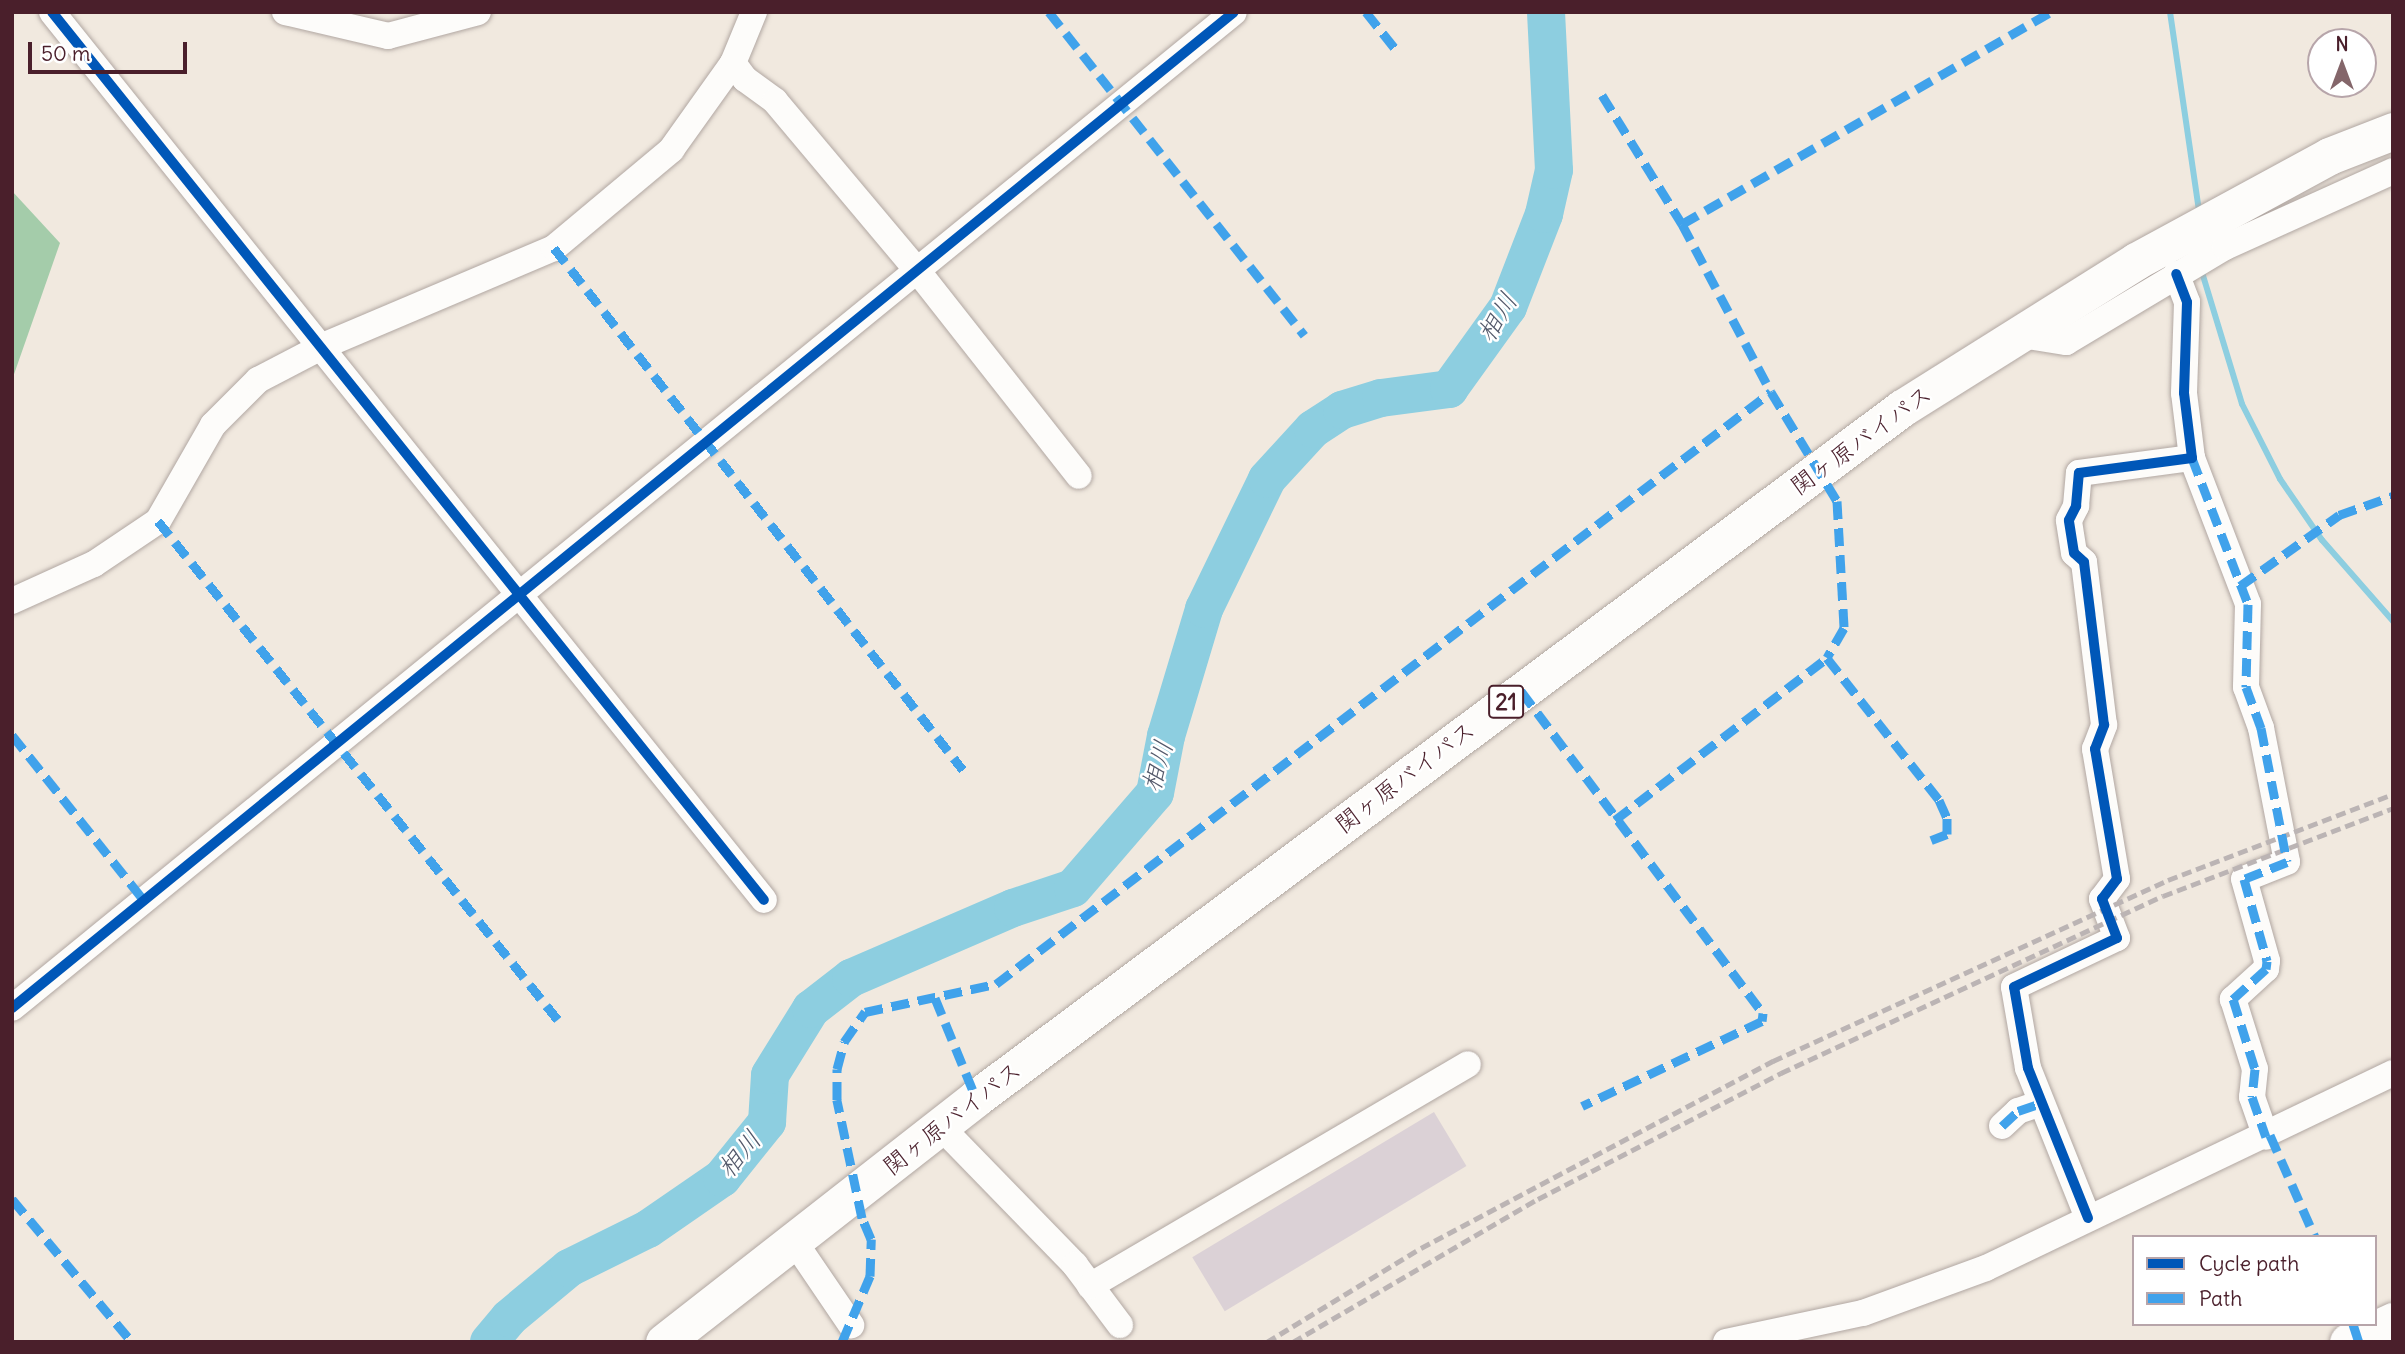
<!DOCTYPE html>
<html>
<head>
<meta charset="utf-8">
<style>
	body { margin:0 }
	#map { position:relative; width:2405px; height:1354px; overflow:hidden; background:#f1e9df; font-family:Delius,"Klee One",sans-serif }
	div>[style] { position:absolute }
	.forest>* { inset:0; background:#a4ccaa }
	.stream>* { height:6px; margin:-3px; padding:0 3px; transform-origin:3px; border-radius:3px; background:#8dcee0 }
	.river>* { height:38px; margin:-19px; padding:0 19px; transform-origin:19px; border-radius:19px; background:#8dcee0 }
	.building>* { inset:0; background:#dbd1d6; transform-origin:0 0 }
	.roads { filter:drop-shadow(0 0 2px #b1a7a2) drop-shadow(0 0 2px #b1a7a2) }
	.minor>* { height:26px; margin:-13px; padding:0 13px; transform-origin:13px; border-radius:13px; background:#fdfcfa }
	.highway>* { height:37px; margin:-18.5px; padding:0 18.5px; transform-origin:18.5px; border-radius:18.5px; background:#fdfcfa }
	.rail>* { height:5px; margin-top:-2.5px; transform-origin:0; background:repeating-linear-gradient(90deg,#bbb4b4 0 10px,transparent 0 15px) }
	.quiet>* { height:9px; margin-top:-4.5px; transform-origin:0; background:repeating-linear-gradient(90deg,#40a2eb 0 18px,transparent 0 27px) }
	.cycleway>* { height:10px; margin:-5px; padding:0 5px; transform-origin:5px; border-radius:5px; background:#0057b8 }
	span { translate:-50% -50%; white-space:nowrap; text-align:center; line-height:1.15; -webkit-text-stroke:5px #fff; paint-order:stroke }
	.shield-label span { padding:2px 5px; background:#fff; border:2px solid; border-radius:5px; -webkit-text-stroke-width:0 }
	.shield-label { font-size:23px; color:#4a1f2b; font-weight:700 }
	.street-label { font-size:24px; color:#4a1f2b }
	.water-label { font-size:26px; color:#52586a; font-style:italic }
	.frame { position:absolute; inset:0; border:14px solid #4a1f2b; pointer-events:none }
	.legend { position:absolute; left:2132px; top:1235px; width:245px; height:91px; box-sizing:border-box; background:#fff; border:2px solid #b7a5aa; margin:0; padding:9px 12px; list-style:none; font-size:21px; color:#4a1f2b }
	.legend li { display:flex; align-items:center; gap:14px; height:35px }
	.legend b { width:35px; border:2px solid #b7a5aa }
	.north { position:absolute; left:2307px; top:28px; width:70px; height:70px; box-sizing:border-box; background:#fff; border:2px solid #b7a5aa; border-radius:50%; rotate:0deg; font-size:19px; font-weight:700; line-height:28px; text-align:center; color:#4a1f2b }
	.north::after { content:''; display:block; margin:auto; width:24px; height:32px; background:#84666a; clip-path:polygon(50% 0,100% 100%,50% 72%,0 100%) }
	.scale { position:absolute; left:28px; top:42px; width:159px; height:32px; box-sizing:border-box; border:4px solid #4a1f2b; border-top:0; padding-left:9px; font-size:21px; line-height:24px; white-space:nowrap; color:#4a1f2b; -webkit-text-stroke:5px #fff; paint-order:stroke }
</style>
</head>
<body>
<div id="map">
	<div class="forest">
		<div style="clip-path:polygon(12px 191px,60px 243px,12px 380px)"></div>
	</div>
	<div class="stream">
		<div style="left:2170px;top:12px;width:202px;rotate:81.7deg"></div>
		<div style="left:2201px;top:269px;width:141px;rotate:73.1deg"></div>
		<div style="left:2242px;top:404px;width:84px;rotate:63.1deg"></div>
		<div style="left:2280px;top:479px;width:74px;rotate:55.5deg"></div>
		<div style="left:2322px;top:540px;width:108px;rotate:48.8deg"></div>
	</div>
	<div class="river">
		<div style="left:489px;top:1342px;width:31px;rotate:-50deg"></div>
		<div style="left:509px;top:1318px;width:78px;rotate:-39.8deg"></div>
		<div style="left:569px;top:1268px;width:88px;rotate:-26.3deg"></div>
		<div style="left:648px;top:1229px;width:90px;rotate:-34.6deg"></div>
		<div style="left:722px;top:1178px;width:72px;rotate:-51.2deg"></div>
		<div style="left:767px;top:1122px;width:47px;rotate:-86.3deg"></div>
		<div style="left:770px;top:1075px;width:78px;rotate:-58.2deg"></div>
		<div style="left:811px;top:1009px;width:51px;rotate:-37.8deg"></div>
		<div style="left:851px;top:978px;width:176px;rotate:-23.4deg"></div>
		<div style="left:1013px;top:908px;width:63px;rotate:-18.4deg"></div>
		<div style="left:1073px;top:888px;width:125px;rotate:-49.2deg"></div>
		<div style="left:1155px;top:793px;width:58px;rotate:-79.1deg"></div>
		<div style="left:1166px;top:736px;width:133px;rotate:-73.3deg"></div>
		<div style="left:1204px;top:609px;width:144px;rotate:-64.1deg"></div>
		<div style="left:1267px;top:479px;width:68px;rotate:-47.4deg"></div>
		<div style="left:1313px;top:429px;width:35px;rotate:-33deg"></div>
		<div style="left:1342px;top:410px;width:41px;rotate:-17.1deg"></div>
		<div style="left:1381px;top:398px;width:69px;rotate:-7.5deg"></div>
		<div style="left:1449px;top:389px;width:101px;rotate:-54.3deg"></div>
		<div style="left:1508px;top:307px;width:100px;rotate:-68.8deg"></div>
		<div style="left:1544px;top:214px;width:45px;rotate:-77.2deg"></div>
		<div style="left:1554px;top:170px;width:158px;rotate:-92.9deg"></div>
	</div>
	<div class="building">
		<div style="left:1434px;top:1112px;width:63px;height:282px;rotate:59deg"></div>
	</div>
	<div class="roads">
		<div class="minor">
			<div style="left:52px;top:12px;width:1138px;rotate:51.28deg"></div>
			<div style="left:285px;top:12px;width:106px;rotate:13.1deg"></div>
			<div style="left:388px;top:36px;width:93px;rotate:-14.9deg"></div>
			<div style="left:733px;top:63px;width:20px;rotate:53deg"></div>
			<div style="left:745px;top:79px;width:37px;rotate:36deg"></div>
			<div style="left:775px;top:101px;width:219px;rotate:50deg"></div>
			<div style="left:916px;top:269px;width:263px;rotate:51.8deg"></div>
			<div style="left:2015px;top:334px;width:52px;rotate:8.9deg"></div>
			<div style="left:2066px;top:342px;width:185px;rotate:-30.9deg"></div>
			<div style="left:2225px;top:247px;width:184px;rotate:-24.3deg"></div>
			<div style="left:2192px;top:458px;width:156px;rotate:69deg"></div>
			<div style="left:2248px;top:604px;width:83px;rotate:91.4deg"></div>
			<div style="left:2246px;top:687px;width:44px;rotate:69.9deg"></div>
			<div style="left:2261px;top:728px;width:136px;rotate:79deg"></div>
			<div style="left:2287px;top:862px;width:46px;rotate:158.4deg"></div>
			<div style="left:2244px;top:879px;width:85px;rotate:74.3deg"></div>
			<div style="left:2267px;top:961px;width:8px;rotate:97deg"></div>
			<div style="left:2266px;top:969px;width:45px;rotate:137.7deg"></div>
			<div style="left:2233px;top:999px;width:73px;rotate:72.6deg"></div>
			<div style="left:2255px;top:1069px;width:28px;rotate:96deg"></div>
			<div style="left:2252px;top:1097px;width:42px;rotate:70.7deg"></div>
			<div style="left:12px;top:601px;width:90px;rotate:-24.3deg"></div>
			<div style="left:94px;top:564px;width:77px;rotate:-33.9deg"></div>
			<div style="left:158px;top:521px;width:111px;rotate:-60.2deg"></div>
			<div style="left:213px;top:425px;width:64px;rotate:-45deg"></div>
			<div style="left:258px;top:380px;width:73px;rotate:-27.6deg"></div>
			<div style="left:323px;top:346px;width:251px;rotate:-23deg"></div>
			<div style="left:554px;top:248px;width:153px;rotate:-39.9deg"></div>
			<div style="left:671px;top:150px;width:107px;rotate:-54.5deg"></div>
			<div style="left:733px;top:63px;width:55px;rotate:-67.6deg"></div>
			<div style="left:12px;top:1008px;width:1576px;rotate:-39.18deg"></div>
			<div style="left:940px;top:1126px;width:194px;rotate:45.8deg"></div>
			<div style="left:1075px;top:1265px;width:75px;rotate:53.1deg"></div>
			<div style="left:2002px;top:1126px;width:22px;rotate:-43deg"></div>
			<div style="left:2018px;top:1111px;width:24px;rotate:-19deg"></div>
			<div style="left:2088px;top:1218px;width:162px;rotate:-111.8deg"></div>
			<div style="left:2028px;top:1068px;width:82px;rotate:-99.8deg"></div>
			<div style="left:2014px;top:987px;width:114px;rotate:-25.4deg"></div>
			<div style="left:2117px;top:938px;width:42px;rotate:-111deg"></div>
			<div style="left:2102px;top:899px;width:25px;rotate:-53deg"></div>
			<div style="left:2117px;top:879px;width:132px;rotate:-99.6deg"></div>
			<div style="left:2095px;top:749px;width:26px;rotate:-69deg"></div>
			<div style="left:2104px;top:725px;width:164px;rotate:-97deg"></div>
			<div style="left:2084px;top:562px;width:13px;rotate:-138deg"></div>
			<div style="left:2074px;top:553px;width:33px;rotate:-99deg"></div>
			<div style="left:2069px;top:520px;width:16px;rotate:-63deg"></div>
			<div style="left:2076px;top:506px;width:33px;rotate:-85deg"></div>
			<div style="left:2079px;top:473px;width:114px;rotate:-7.6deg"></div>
			<div style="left:2192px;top:458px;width:65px;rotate:-97deg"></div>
			<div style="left:2184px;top:393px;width:91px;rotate:-88.1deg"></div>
			<div style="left:2187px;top:302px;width:30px;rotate:-111deg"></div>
			<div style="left:794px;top:1241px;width:102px;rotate:55.8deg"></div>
			<div style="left:1090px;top:1286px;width:438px;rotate:-30.4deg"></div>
			<div style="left:1726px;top:1342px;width:140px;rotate:-12deg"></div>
			<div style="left:1863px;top:1313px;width:131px;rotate:-20.1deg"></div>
			<div style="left:1986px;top:1268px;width:451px;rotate:-25.6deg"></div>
		</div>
		<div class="highway">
			<div style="left:664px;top:1342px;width:396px;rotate:-38deg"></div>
			<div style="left:976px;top:1098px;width:1155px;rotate:-36.69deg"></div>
			<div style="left:1902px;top:408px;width:276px;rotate:-32.1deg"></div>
			<div style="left:2136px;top:261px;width:220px;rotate:-28.5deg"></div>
			<div style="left:2329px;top:156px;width:69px;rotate:-21.3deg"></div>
			<div style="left:2348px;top:1342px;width:50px;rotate:-25deg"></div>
		</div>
	</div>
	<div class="rail">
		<div style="left:1267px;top:1342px;width:180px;rotate:-31.4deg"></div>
		<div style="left:1421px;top:1248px;width:399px;rotate:-28deg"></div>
		<div style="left:1773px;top:1061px;width:434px;rotate:-24.6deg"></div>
		<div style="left:2168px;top:880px;width:241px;rotate:-20.9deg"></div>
		<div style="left:1293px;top:1342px;width:284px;rotate:-30.3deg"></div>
		<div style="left:1538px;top:1199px;width:274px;rotate:-27.4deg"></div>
		<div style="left:1781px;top:1073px;width:421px;rotate:-24.9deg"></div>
		<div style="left:2163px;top:896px;width:246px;rotate:-20.9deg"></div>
	</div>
	<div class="quiet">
		<div style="left:1049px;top:12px;width:412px;rotate:51.7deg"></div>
		<div style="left:1366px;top:12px;width:50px;rotate:51.5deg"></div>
		<div style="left:1602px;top:95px;width:152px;rotate:58.2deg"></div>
		<div style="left:1682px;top:224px;width:190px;rotate:62.1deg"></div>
		<div style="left:1771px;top:392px;width:127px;rotate:58.8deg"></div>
		<div style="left:1837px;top:501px;width:127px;rotate:86.8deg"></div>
		<div style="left:1844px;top:628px;width:34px;rotate:120deg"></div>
		<div style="left:1827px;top:658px;width:181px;rotate:51.7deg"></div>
		<div style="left:1939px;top:800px;width:20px;rotate:66deg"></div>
		<div style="left:1947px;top:818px;width:16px;rotate:90deg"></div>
		<div style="left:1947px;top:834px;width:17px;rotate:159deg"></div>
		<div style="left:1682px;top:224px;width:425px;rotate:-29.9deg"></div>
		<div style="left:554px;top:248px;width:663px;rotate:51.92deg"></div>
		<div style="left:2192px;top:458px;width:156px;rotate:69deg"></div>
		<div style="left:2248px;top:604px;width:83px;rotate:91.4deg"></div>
		<div style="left:2246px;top:687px;width:44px;rotate:69.9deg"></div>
		<div style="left:2261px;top:728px;width:136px;rotate:79deg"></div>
		<div style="left:2287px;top:862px;width:46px;rotate:158.4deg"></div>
		<div style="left:2244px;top:879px;width:85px;rotate:74.3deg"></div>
		<div style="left:2267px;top:961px;width:8px;rotate:97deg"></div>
		<div style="left:2266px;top:969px;width:45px;rotate:137.7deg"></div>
		<div style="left:2233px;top:999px;width:73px;rotate:72.6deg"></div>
		<div style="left:2255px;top:1069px;width:28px;rotate:96deg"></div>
		<div style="left:2252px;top:1097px;width:42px;rotate:70.7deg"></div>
		<div style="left:158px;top:521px;width:646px;rotate:51.28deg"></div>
		<div style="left:2240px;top:586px;width:122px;rotate:-35.6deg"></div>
		<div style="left:2339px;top:515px;width:57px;rotate:-19.4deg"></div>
		<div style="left:1521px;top:691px;width:403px;rotate:53.1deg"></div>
		<div style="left:1763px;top:1013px;width:8px;rotate:97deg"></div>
		<div style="left:1762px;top:1021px;width:199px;rotate:154.7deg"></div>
		<div style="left:12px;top:735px;width:215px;rotate:51.4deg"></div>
		<div style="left:1615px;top:820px;width:267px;rotate:-37.4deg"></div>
		<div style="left:935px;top:998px;width:108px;rotate:67.7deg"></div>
		<div style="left:2002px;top:1126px;width:22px;rotate:-43deg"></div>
		<div style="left:2018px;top:1111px;width:24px;rotate:-19deg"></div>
		<div style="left:2270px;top:1135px;width:111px;rotate:66.2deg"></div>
		<div style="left:12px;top:1199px;width:187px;rotate:50deg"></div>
		<div style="left:2353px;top:1324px;width:19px;rotate:72deg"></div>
		<div style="left:842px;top:1342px;width:72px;rotate:-67deg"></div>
		<div style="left:870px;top:1276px;width:37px;rotate:-88deg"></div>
		<div style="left:871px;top:1239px;width:23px;rotate:-113deg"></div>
		<div style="left:862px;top:1218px;width:121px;rotate:-102deg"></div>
		<div style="left:837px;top:1100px;width:31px;rotate:-90deg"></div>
		<div style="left:837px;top:1069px;width:28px;rotate:-75deg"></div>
		<div style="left:844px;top:1042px;width:37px;rotate:-55deg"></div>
		<div style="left:865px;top:1012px;width:134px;rotate:-12.1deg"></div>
		<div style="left:996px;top:984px;width:975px;rotate:-37.38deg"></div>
	</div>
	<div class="cycleway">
		<div style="left:52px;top:12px;width:1138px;rotate:51.28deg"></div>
		<div style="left:12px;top:1008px;width:1576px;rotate:-39.18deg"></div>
		<div style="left:2088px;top:1218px;width:162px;rotate:-111.8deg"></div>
		<div style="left:2028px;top:1068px;width:82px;rotate:-99.8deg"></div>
		<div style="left:2014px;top:987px;width:114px;rotate:-25.4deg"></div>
		<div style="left:2117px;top:938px;width:42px;rotate:-111deg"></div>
		<div style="left:2102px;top:899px;width:25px;rotate:-53deg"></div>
		<div style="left:2117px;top:879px;width:132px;rotate:-99.6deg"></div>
		<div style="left:2095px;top:749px;width:26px;rotate:-69deg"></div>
		<div style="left:2104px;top:725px;width:164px;rotate:-97deg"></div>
		<div style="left:2084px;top:562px;width:13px;rotate:-138deg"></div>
		<div style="left:2074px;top:553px;width:33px;rotate:-99deg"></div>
		<div style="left:2069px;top:520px;width:16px;rotate:-63deg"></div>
		<div style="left:2076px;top:506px;width:33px;rotate:-85deg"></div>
		<div style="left:2079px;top:473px;width:114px;rotate:-7.6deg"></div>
		<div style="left:2192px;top:458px;width:65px;rotate:-97deg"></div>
		<div style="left:2184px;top:393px;width:91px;rotate:-88.1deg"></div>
		<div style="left:2187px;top:302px;width:30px;rotate:-111deg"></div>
	</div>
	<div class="shield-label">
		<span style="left:1506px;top:702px">21</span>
	</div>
	<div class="street-label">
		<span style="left:1861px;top:440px;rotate:-36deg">関ヶ原バイパス</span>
		<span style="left:1405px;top:777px;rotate:-37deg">関ヶ原バイパス</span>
		<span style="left:952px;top:1118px;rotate:-38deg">関ヶ原バイパス</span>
	</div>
	<div class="water-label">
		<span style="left:1497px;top:317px;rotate:-59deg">相川</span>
		<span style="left:1157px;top:766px;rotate:-74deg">相川</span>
		<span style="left:739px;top:1154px;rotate:-50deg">相川</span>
	</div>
	<div class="frame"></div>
	<ul class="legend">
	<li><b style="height:9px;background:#0057b8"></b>Cycle path</li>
	<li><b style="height:9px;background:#40a2eb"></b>Path</li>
	</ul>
	<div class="north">N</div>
	<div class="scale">50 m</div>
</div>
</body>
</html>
